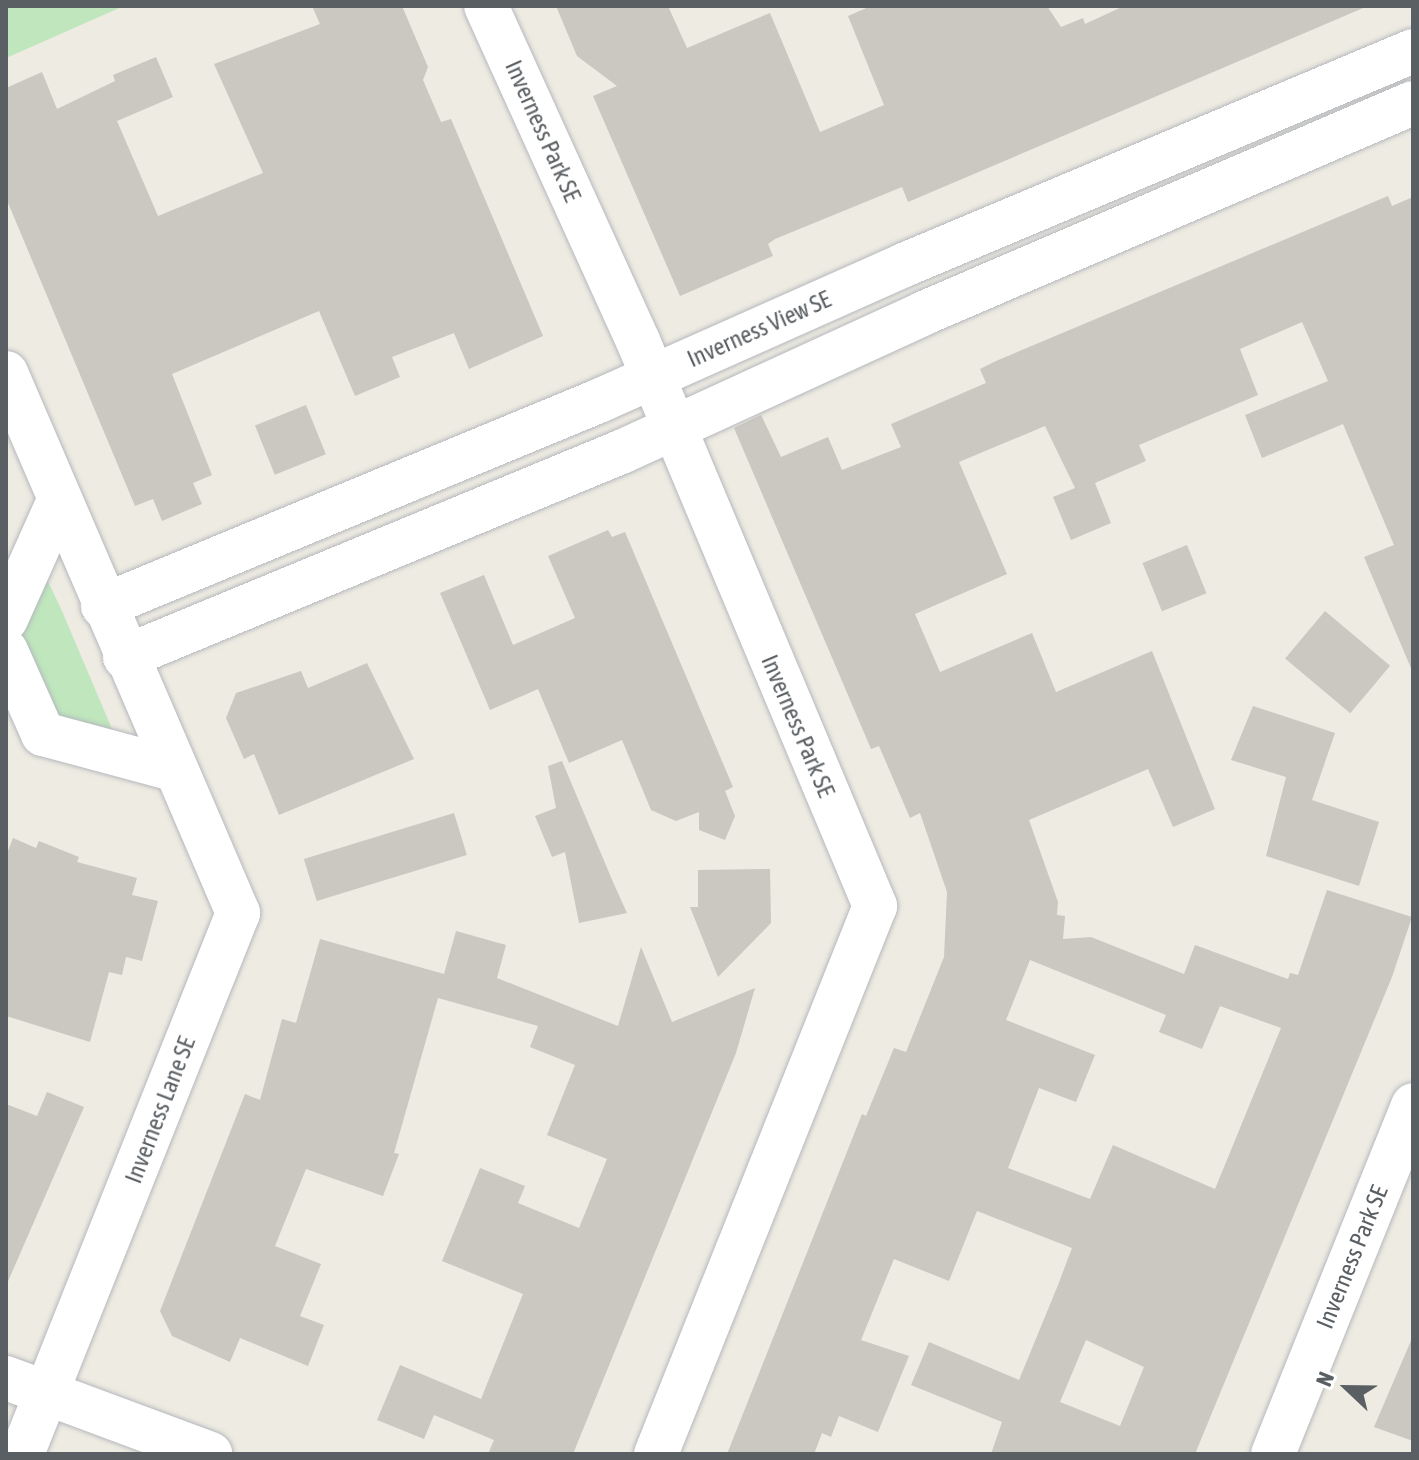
<!DOCTYPE html>
<html>
<head>
<meta charset="utf-8">
<style>
	body { margin:0 }
	#map { position:relative; width:1419px; height:1460px; overflow:hidden; background:#eeebe2; font-family:"Asap Condensed",sans-serif }
	div>[style] { position:absolute }
	.green>* { inset:0; background:#bfe6bd }
	.building>* { inset:0; background:#cbc7c1; transform-origin:0 0 }
	.roads { filter:drop-shadow(0 0 2px #b5b8bd) drop-shadow(0 0 2px #b5b8bd) }
	.minor>* { height:44px; margin:-22px; padding:0 22px; transform-origin:22px; border-radius:22px; background:#fff }
	span { translate:-50% -50%; white-space:nowrap; text-align:center; line-height:1.15; -webkit-text-stroke:7px #fff; paint-order:stroke }
	.street-label { font-size:24px; color:#5a5f63 }
	.frame { position:absolute; inset:0; border:8px solid #5a5f63; pointer-events:none }
	.north { position:absolute; left:1307px; top:1348px; width:80px; height:80px; -webkit-text-stroke:6px #fff; paint-order:stroke; rotate:292deg; font-size:22px; font-weight:700; line-height:32px; text-align:center; color:#5a5f63 }
	.north::after { content:''; display:block; margin:auto; width:28px; height:36px; background:#5a5f63; clip-path:polygon(50% 0,100% 100%,50% 72%,0 100%) }
</style>
</head>
<body>
<div id="map">
	<div class="green">
		<div style="clip-path:polygon(6px 6px,124px 6px,6px 58px)"></div>
		<div style="clip-path:polygon(35px 554px,62px 611px,123px 755px,43px 734px,6px 619px)"></div>
	</div>
	<div class="building">
		<div style="clip-path:polygon(312px 6px,402px 6px,428px 67px,423px 80px,441px 122px,451px 119px,543px 336px,469px 369px,454px 333px,392px 357px,400px 377px,355px 396px,319px 311px,172px 374px,212px 475px,193px 483px,202px 504px,162px 521px,153px 499px,135px 506px,6px 198px,6px 88px,42px 72px,57px 109px,115px 81px,113px 75px,156px 57px,173px 97px,117px 121px,158px 216px,263px 173px,214px 64px,320px 24px)"></div>
		<div style="clip-path:polygon(556px 6px,668px 6px,687px 48px,770px 13px,820px 132px,884px 105px,848px 16px,871px 6px,1047px 6px,1061px 27px,1083px 18px,1085px 24px,1124px 6px,1368px 6px,908px 202px,902px 187px,775px 239px,768px 244px,773px 256px,680px 296px,593px 96px,617px 86px,577px 56px)"></div>
		<div style="clip-path:polygon(evenodd,1388px 196px,1392px 206px,1413px 197px,1413px 673px,1364px 557px,1394px 545px,1343px 424px,1262px 458px,1245px 415px,1328px 381px,1302px 322px,1240px 349px,1258px 395px,1139px 445px,1146px 461px,1095px 483px,1111px 523px,1071px 540px,1053px 497px,1075px 488px,1045px 426px,959px 462px,1007px 574px,915px 614px,940px 672px,1032px 633px,1056px 692px,1152px 651px,1215px 809px,1173px 827px,1148px 769px,1029px 820px,1058px 902px,1057px 915px,1065px 916px,1063px 939px,1091px 937px,1184px 974px,1195px 945px,1288px 979px,1290px 973px,1298px 975px,1327px 890px,1412px 917px,1392px 977px,1195px 1454px,991px 1454px,1002px 1422px,911px 1385px,929px 1342px,1019px 1380px,1058px 1285px,1072px 1248px,977px 1211px,949px 1281px,894px 1259px,861px 1340px,909px 1356px,878px 1432px,839px 1416px,831px 1437px,822px 1433px,814px 1454px,727px 1454px,862px 1114px,866px 1116px,894px 1048px,906px 1052px,944px 957px,947px 892px,920px 813px,910px 818px,879px 746px,871px 749px,734px 428px,761px 415px,781px 457px,828px 437px,842px 470px,901px 447px,891px 424px,986px 383px,980px 369px,996px 361px,1388px 196px,1030px 960px,1166px 1015px,1159px 1032px,1202px 1049px,1220px 1006px,1281px 1028px,1215px 1189px,1113px 1145px,1090px 1199px,1008px 1168px,1039px 1088px,1076px 1102px,1095px 1055px,1006px 1020px,1030px 960px,1388px 196px,1086px 1340px,1144px 1367px,1120px 1426px,1060px 1402px,1086px 1340px)"></div>
		<div style="left:306px;top:405px;width:53px;height:55px;rotate:68deg"></div>
		<div style="clip-path:polygon(608px 530px,612px 537px,625px 532px,733px 787px,725px 791px,735px 816px,725px 840px,699px 830px,699px 812px,676px 821px,651px 810px,622px 740px,569px 763px,538px 689px,490px 710px,440px 593px,484px 575px,513px 645px,575px 618px,548px 556px)"></div>
		<div style="left:1187px;top:545px;width:52px;height:48px;rotate:68deg"></div>
		<div style="left:1325px;top:611px;width:85px;height:62px;rotate:40deg"></div>
		<div style="clip-path:polygon(367px 663px,414px 759px,279px 815px,254px 754px,244px 759px,226px 718px,236px 693px,301px 671px,308px 688px)"></div>
		<div style="clip-path:polygon(1253px 706px,1335px 733px,1312px 800px,1379px 822px,1359px 886px,1266px 856px,1286px 777px,1231px 760px)"></div>
		<div style="clip-path:polygon(562px 761px,613px 882px,627px 913px,579px 923px,565px 852px,552px 857px,535px 816px,556px 808px,548px 766px)"></div>
		<div style="left:454px;top:813px;width:44px;height:157px;rotate:73deg"></div>
		<div style="clip-path:polygon(13px 838px,36px 848px,39px 841px,79px 857px,77px 862px,137px 878px,132px 895px,158px 901px,142px 961px,126px 957px,122px 975px,109px 972px,90px 1042px,6px 1016px,6px 856px)"></div>
		<div style="clip-path:polygon(770px 869px,771px 923px,718px 977px,690px 907px,698px 907px,698px 870px)"></div>
		<div style="clip-path:polygon(456px 931px,506px 945px,497px 978px,618px 1026px,641px 947px,672px 1022px,755px 988px,736px 1053px,573px 1454px,488px 1454px,494px 1440px,434px 1415px,424px 1439px,377px 1420px,400px 1365px,481px 1399px,523px 1294px,442px 1261px,480px 1168px,525px 1186px,518px 1203px,579px 1228px,607px 1159px,547px 1135px,575px 1065px,530px 1047px,538px 1026px,438px 998px,394px 1153px,399px 1154px,383px 1196px,306px 1169px,275px 1246px,321px 1264px,300px 1316px,324px 1325px,308px 1366px,240px 1338px,230px 1362px,172px 1336px,160px 1311px,245px 1094px,260px 1100px,282px 1019px,296px 1023px,320px 939px,444px 974px)"></div>
		<div style="clip-path:polygon(47px 1092px,84px 1107px,6px 1286px,6px 1104px,37px 1116px)"></div>
		<div style="clip-path:polygon(1413px 1336px,1413px 1441px,1374px 1427px)"></div>
	</div>
	<div class="roads">
		<div class="minor">
			<div style="left:486px;top:6px;width:368px;rotate:65.6deg"></div>
			<div style="left:638px;top:341px;width:613px;rotate:67.24deg"></div>
			<div style="left:875px;top:906px;width:590px;rotate:111.78deg"></div>
			<div style="left:6px;top:373px;width:588px;rotate:66.75deg"></div>
			<div style="left:238px;top:913px;width:583px;rotate:111.76deg"></div>
			<div style="left:103px;top:606px;width:539px;rotate:-22.47deg"></div>
			<div style="left:601px;top:400px;width:332px;rotate:-24deg"></div>
			<div style="left:904px;top:265px;width:552px;rotate:-22.8deg"></div>
			<div style="left:6px;top:619px;width:127px;rotate:-65.9deg"></div>
			<div style="left:6px;top:651px;width:91px;rotate:66deg"></div>
			<div style="left:43px;top:734px;width:136px;rotate:15deg"></div>
			<div style="left:125px;top:657px;width:537px;rotate:-22.46deg"></div>
			<div style="left:621px;top:452px;width:333px;rotate:-24.6deg"></div>
			<div style="left:924px;top:313px;width:532px;rotate:-23.24deg"></div>
			<div style="left:6px;top:1378px;width:218px;rotate:20.4deg"></div>
			<div style="left:1273px;top:1454px;width:376px;rotate:-68.1deg"></div>
		</div>
	</div>
	<div class="street-label">
		<span style="left:543px;top:131px;rotate:66deg">Inverness Park SE</span>
		<span style="left:759px;top:329px;rotate:-24deg">Inverness View SE</span>
		<span style="left:798px;top:726px;rotate:67deg">Inverness Park SE</span>
		<span style="left:160px;top:1110px;rotate:-69deg">Inverness Lane SE</span>
		<span style="left:1352px;top:1257px;rotate:-68deg">Inverness Park SE</span>
	</div>
	<div class="frame"></div>
	<div class="north">N</div>
</div>
</body>
</html>
